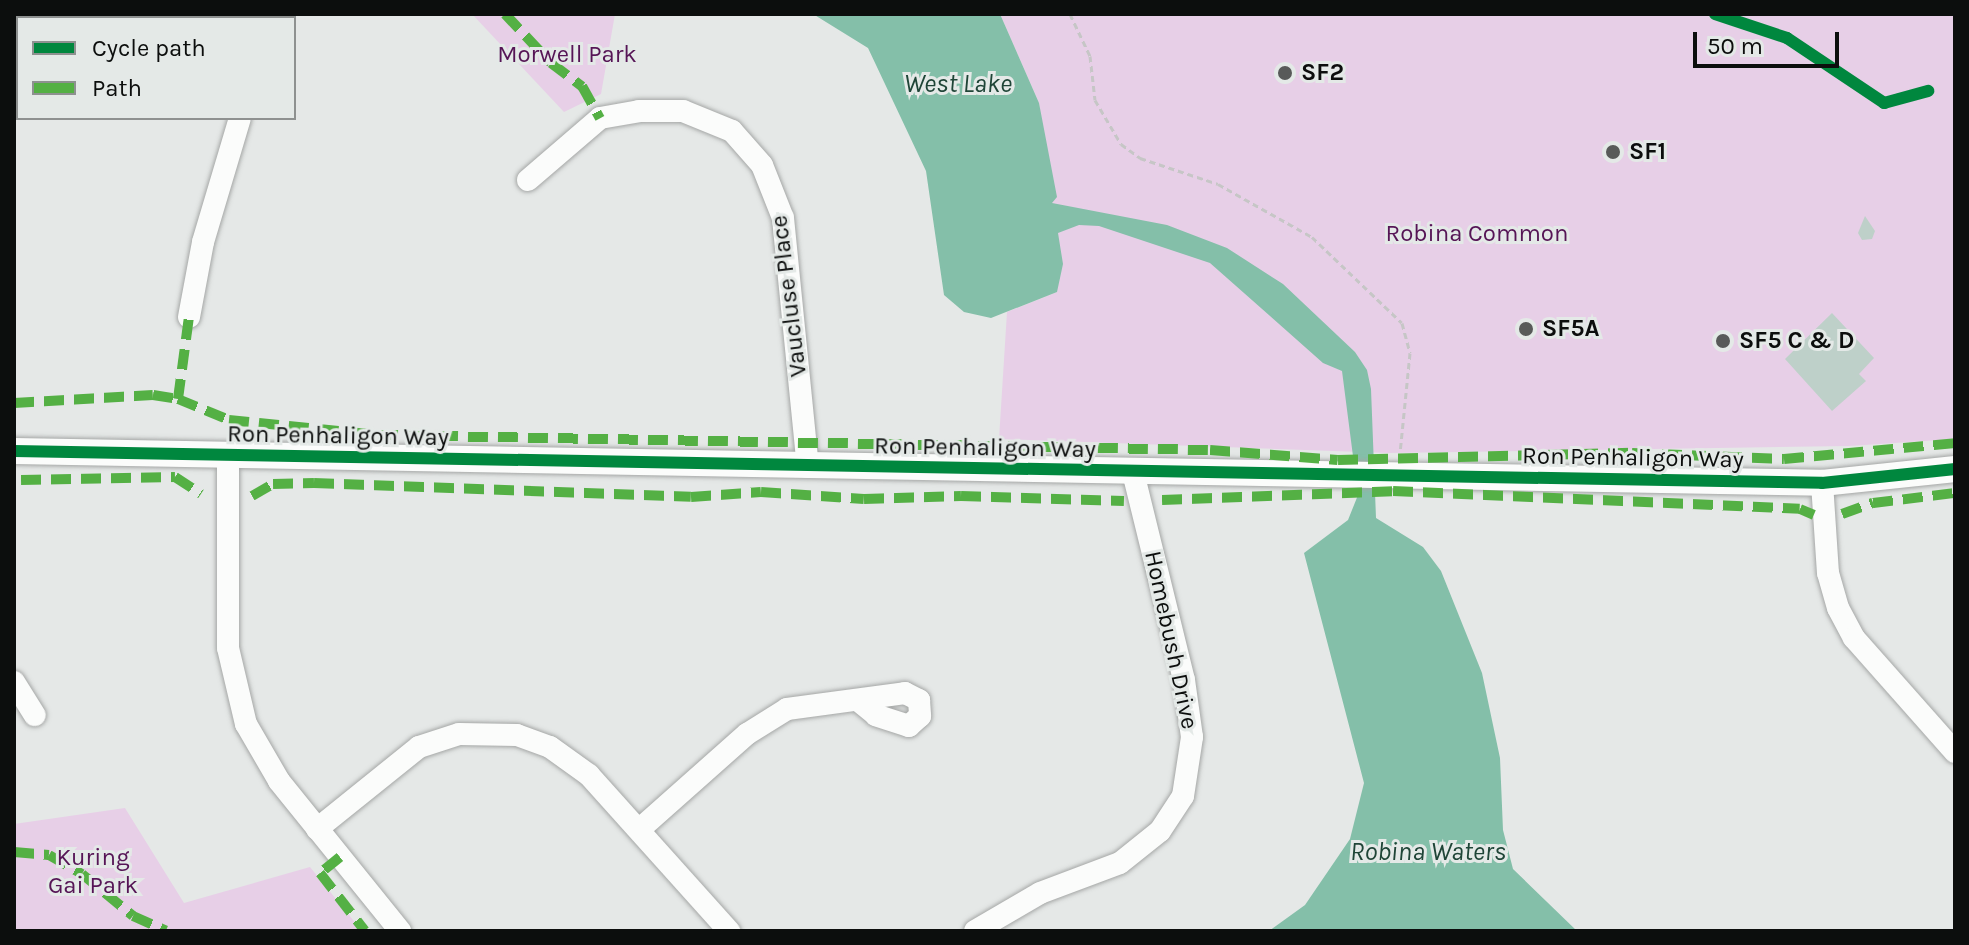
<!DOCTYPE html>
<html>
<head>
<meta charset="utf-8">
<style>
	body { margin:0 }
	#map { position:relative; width:1969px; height:945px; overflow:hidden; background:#e5e8e7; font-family:Karla,sans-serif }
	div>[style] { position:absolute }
	.green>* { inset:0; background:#e7cfe7 }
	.water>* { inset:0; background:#84bfa9 }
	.building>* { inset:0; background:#bed0c9 }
	.path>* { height:3px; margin-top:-1.5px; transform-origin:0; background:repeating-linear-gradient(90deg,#c6c6c6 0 6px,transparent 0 10px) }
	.roads { filter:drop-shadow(0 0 2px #a5a7a6) drop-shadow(0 0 2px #a5a7a6) }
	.minor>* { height:22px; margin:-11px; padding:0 11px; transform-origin:11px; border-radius:11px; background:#fbfcfb }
	.tertiary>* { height:26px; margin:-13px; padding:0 13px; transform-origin:13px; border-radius:13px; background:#fbfcfb }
	.quiet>* { height:10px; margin-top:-5px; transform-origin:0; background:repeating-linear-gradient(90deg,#54b044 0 20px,transparent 0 30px) }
	.cycleway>* { height:12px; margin:-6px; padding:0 6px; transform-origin:6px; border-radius:6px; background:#00873e }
	.dots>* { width:22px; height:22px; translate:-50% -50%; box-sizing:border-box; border:4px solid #e4e9e7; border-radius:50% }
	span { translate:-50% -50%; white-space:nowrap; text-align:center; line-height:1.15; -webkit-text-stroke:6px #e4e9e7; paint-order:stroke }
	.park-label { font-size:24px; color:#561556 }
	.poi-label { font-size:24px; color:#0c0e0d; font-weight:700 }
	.left { translate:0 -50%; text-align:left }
	.street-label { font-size:24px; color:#0c0e0d }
	.water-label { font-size:26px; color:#1f4537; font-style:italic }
	.frame { position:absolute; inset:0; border:16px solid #0c0e0d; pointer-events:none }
	.legend { position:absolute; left:16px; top:16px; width:280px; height:104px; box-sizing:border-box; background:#e4e9e7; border:2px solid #8e9190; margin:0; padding:10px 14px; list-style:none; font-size:24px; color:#0c0e0d }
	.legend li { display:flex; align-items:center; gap:16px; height:40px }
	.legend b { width:40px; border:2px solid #8e9190 }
	.scale { position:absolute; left:1693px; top:32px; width:146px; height:36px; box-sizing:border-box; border:4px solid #0c0e0d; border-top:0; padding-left:10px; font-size:24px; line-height:28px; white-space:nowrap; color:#0c0e0d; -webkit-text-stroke:6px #e4e9e7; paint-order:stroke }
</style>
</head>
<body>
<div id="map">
	<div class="green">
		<div style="clip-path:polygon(472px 14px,615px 14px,601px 94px,564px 112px)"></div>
		<div style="clip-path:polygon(1000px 14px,1955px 14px,1955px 439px,1849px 446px,1389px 453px,999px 439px,1007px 312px,1057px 292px,1039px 103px)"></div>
		<div style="clip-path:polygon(125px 808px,184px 903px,310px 867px,362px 931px,14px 931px,14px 824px)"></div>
	</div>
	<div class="water">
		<div style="clip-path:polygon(813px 14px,1000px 14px,1039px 103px,1057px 197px,1052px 203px,1167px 225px,1227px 248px,1283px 284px,1355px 352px,1367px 370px,1371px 389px,1376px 518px,1423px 547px,1441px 571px,1482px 673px,1500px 758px,1503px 830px,1513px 869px,1577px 931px,1269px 931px,1305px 905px,1350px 839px,1364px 783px,1304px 553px,1348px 520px,1358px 495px,1342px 371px,1323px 363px,1210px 263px,1099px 226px,1079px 225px,1058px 233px,1063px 264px,1057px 292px,991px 318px,964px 312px,944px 295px,926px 171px,868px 48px)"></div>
	</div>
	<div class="building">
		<div style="clip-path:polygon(1865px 216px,1875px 231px,1872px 239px,1862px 240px,1858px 233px)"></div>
		<div style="clip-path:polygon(1832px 313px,1874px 358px,1859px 374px,1866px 381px,1832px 411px,1785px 359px)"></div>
	</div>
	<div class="path">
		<div style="left:1070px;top:14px;width:47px;rotate:64.5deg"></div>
		<div style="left:1090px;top:56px;width:44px;rotate:83.5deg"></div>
		<div style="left:1095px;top:100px;width:51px;rotate:59.4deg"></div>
		<div style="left:1121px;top:144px;width:24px;rotate:36deg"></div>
		<div style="left:1140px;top:158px;width:82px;rotate:18.4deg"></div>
		<div style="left:1218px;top:184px;width:108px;rotate:29.4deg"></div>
		<div style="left:1312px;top:237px;width:124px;rotate:43.7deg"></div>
		<div style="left:1402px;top:323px;width:31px;rotate:75deg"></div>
		<div style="left:1410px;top:353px;width:100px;rotate:95.7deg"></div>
	</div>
	<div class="roads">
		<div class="minor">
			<div style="left:240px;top:14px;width:4px;rotate:76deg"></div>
			<div style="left:528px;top:180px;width:95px;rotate:-40.7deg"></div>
			<div style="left:600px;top:118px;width:40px;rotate:-10deg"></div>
			<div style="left:639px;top:111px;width:44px"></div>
			<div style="left:683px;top:111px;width:53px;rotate:22.2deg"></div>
			<div style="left:732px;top:131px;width:45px;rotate:48.6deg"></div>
			<div style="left:762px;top:165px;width:57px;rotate:68.4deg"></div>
			<div style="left:783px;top:218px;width:250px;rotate:84.3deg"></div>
			<div style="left:189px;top:317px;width:76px;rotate:-79.4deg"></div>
			<div style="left:203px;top:242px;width:129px;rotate:-73.4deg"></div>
			<div style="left:228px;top:455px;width:193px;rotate:90deg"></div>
			<div style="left:228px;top:648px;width:78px;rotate:76.7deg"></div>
			<div style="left:246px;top:724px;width:66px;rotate:59.9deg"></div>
			<div style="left:279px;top:781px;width:193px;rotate:51.1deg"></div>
			<div style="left:1822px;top:483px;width:90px;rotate:86.2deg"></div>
			<div style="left:1828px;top:573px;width:36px;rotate:74deg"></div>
			<div style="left:1838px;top:608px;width:34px;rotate:62deg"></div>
			<div style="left:1854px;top:638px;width:152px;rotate:48.5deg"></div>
			<div style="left:14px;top:682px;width:39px;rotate:58deg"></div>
			<div style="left:641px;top:828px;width:142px;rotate:-41.6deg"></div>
			<div style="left:747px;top:734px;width:47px;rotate:-32deg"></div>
			<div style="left:787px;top:709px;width:119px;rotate:-7.7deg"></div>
			<div style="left:905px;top:693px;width:16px;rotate:27deg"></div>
			<div style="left:919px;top:700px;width:16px;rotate:86deg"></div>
			<div style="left:920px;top:716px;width:15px;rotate:138deg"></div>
			<div style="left:909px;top:726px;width:35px;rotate:-162deg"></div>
			<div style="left:876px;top:715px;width:19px;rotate:-141deg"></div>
			<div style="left:317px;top:829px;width:131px;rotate:-38.8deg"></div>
			<div style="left:419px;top:747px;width:42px;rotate:-18deg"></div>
			<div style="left:459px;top:734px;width:58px;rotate:1deg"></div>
			<div style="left:517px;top:735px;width:35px;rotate:20deg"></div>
			<div style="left:550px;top:747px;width:48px;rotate:35.7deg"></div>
			<div style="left:589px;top:775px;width:210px;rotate:48.1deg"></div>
			<div style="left:975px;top:931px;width:75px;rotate:-30.3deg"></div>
			<div style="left:1040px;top:893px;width:85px;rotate:-20.6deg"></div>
			<div style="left:1120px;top:863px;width:51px;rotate:-38.7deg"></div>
			<div style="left:1160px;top:831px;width:42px;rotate:-56.7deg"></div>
			<div style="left:1183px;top:796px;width:60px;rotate:-81.3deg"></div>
			<div style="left:1192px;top:737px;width:58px;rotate:-98deg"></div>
			<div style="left:1184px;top:680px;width:214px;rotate:-103.8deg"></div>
		</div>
		<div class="tertiary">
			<div style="left:14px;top:451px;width:1808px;rotate:1.01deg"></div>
			<div style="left:1822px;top:483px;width:134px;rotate:-6deg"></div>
		</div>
	</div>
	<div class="quiet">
		<div style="left:505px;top:14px;width:67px;rotate:46.8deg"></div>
		<div style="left:551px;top:63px;width:39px;rotate:37deg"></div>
		<div style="left:582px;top:86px;width:37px;rotate:61deg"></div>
		<div style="left:178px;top:399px;width:83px;rotate:-82.4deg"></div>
		<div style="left:14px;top:403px;width:139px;rotate:-3.3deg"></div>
		<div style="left:153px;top:395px;width:25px;rotate:9deg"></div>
		<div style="left:178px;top:399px;width:55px;rotate:22.4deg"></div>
		<div style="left:229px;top:420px;width:150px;rotate:5.7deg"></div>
		<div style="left:378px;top:435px;width:832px;rotate:1.03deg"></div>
		<div style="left:1210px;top:450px;width:128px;rotate:4.5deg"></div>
		<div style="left:1338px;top:460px;width:294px;rotate:-1.4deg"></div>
		<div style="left:1632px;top:453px;width:152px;rotate:2.3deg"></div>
		<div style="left:1784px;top:459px;width:172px;rotate:-5.3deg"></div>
		<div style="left:21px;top:480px;width:154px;rotate:-1.1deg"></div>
		<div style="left:175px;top:477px;width:31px;rotate:33deg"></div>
		<div style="left:252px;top:496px;width:24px;rotate:-30deg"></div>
		<div style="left:273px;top:484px;width:41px;rotate:-1.4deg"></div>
		<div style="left:314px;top:483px;width:377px;rotate:2.1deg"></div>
		<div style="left:691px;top:497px;width:70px;rotate:-4.1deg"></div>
		<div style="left:761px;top:492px;width:103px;rotate:3.9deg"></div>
		<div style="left:864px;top:499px;width:97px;rotate:-1.8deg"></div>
		<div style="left:961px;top:496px;width:163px;rotate:1.8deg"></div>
		<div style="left:1162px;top:500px;width:231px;rotate:-2.2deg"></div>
		<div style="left:1393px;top:491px;width:407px;rotate:2.5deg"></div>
		<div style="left:1800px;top:509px;width:15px;rotate:23deg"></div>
		<div style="left:1842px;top:514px;width:33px;rotate:-20deg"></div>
		<div style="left:1873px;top:503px;width:83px;rotate:-7deg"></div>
		<div style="left:14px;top:852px;width:35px;rotate:5deg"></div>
		<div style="left:49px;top:855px;width:38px;rotate:30deg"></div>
		<div style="left:82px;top:874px;width:66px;rotate:39.5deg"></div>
		<div style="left:133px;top:916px;width:36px;rotate:24deg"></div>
		<div style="left:340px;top:857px;width:26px;rotate:141deg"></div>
		<div style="left:320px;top:873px;width:73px;rotate:52.2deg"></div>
	</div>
	<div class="cycleway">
		<div style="left:1715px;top:14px;width:76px;rotate:18.4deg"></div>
		<div style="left:1787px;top:38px;width:117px;rotate:33.8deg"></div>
		<div style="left:1884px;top:103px;width:46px;rotate:-15.3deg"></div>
		<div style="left:14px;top:451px;width:1808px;rotate:1.01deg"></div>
		<div style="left:1822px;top:483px;width:134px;rotate:-6deg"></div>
	</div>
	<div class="dots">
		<div style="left:1285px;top:73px;background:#585a59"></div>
		<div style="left:1613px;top:152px;background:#585a59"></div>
		<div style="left:1526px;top:329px;background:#585a59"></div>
		<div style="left:1723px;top:341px;background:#585a59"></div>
	</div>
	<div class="park-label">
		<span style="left:567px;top:55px">Morwell Park</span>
		<span style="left:1477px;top:234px">Robina Common</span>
		<span style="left:93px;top:872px">Kuring<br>Gai Park</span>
	</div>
	<div class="poi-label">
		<span class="left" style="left:1301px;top:73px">SF2</span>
		<span class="left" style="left:1629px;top:152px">SF1</span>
		<span class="left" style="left:1542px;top:329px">SF5A</span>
		<span class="left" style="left:1739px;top:341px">SF5 C &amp; D</span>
	</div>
	<div class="street-label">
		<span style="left:789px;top:296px;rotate:-97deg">Vaucluse Place</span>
		<span style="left:338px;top:436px;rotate:1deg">Ron Penhaligon Way</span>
		<span style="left:985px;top:448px;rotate:1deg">Ron Penhaligon Way</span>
		<span style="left:1633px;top:458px;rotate:1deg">Ron Penhaligon Way</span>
		<span style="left:1171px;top:640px;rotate:78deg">Homebush Drive</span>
	</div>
	<div class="water-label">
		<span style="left:958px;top:84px">West Lake</span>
		<span style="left:1428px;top:852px">Robina Waters</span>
	</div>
	<div class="frame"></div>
	<ul class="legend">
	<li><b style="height:10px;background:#00873e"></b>Cycle path</li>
	<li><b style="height:10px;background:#54b044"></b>Path</li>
	</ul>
	<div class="scale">50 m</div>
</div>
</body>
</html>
